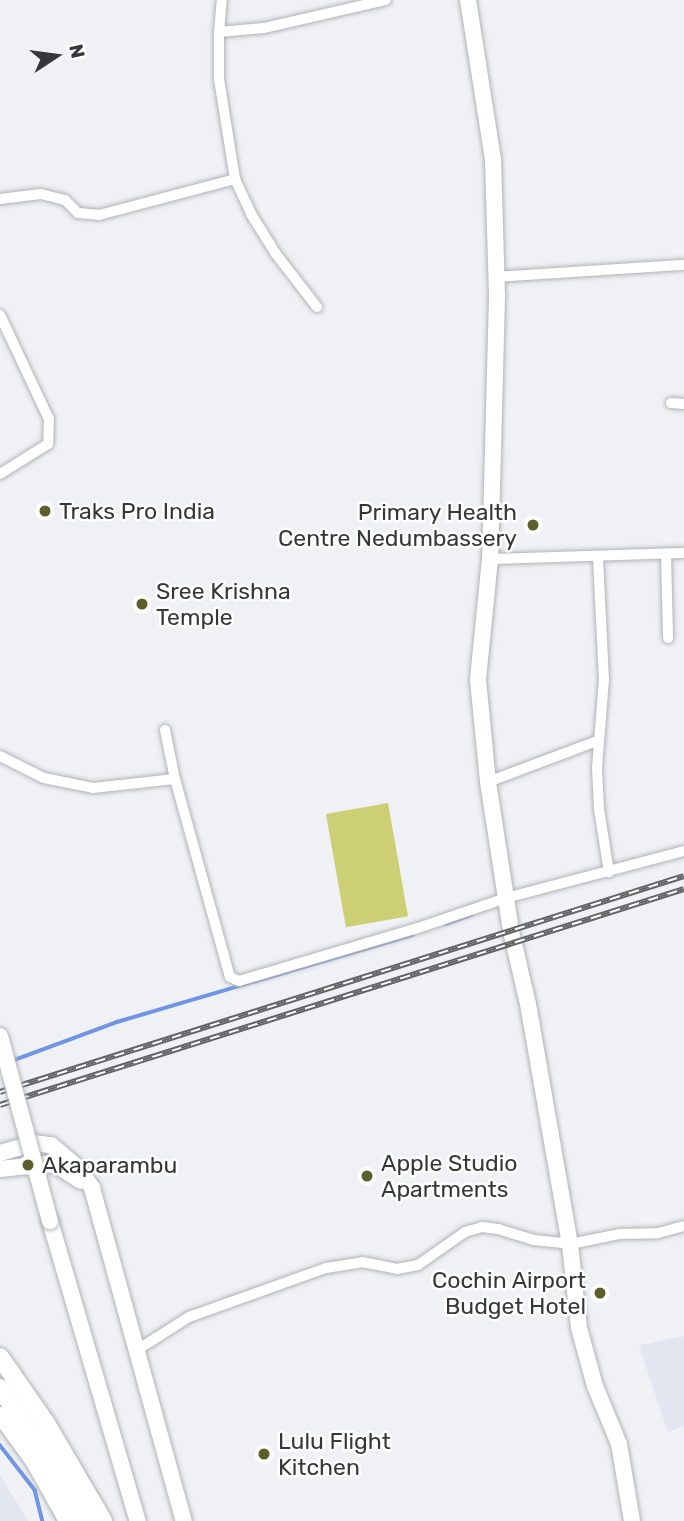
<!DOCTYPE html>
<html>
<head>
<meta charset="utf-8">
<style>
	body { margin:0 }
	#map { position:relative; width:684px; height:1521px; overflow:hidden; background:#eff1f5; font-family:Rubik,sans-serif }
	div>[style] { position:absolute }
	.built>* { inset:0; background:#e1e6f1 }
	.green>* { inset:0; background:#cccf74; transform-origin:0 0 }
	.stream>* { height:3.5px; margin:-1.75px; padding:0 1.75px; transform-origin:1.75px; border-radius:1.75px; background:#7195e4 }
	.roads { filter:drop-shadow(0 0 2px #b1b3b7) drop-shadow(0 0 2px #b1b3b7) }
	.street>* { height:10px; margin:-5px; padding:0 5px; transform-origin:5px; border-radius:5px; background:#fff }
	.secondary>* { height:16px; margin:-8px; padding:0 8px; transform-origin:8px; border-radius:8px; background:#fff }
	.primary>* { height:18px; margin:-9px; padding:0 9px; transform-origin:9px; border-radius:9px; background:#fff }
	.rail>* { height:6px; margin-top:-3px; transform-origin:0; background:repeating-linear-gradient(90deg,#fff 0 10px,#636466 0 20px); box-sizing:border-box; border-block:2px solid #636466 }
	.bridges { filter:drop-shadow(0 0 2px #b1b3b7) drop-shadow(0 0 2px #b1b3b7) }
	.secondary-bridge>* { height:16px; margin:-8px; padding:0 8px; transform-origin:8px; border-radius:8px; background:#fff }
	.dots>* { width:19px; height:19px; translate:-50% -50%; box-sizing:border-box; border:4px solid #fff; border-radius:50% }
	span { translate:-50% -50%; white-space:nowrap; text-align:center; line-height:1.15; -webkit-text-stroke:5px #fff; paint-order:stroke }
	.poi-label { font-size:23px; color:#363739 }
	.left { translate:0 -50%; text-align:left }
	.right { translate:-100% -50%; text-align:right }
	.north { position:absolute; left:21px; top:21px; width:70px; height:70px; -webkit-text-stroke:5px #fff; paint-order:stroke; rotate:77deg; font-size:19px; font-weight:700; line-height:28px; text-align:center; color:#363739 }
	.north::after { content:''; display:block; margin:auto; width:24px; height:32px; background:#363739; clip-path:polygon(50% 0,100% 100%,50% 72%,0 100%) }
</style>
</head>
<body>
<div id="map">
	<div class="built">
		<div style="clip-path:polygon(684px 1336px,684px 1426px,668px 1432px,639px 1345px)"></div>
		<div style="clip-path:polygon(0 1475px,28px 1521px,0 1521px)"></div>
	</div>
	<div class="green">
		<div style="left:388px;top:803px;width:115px;height:63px;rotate:80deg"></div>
	</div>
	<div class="stream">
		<div style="left:446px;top:924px;width:27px;rotate:-20deg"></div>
		<div style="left:12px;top:1061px;width:112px;rotate:-20.4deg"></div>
		<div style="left:117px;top:1022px;width:308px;rotate:-16.4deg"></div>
		<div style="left:0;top:1445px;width:57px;rotate:52.1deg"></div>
		<div style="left:35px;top:1490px;width:32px;rotate:76deg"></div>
	</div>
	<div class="roads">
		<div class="street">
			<div style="left:219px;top:32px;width:32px;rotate:-85deg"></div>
			<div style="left:235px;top:179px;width:38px;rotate:65deg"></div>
			<div style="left:251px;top:214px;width:47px;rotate:58deg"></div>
			<div style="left:276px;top:254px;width:67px;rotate:52.3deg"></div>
			<div style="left:0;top:199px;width:41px;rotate:-7deg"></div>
			<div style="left:41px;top:194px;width:25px;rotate:14deg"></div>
			<div style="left:65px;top:200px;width:18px;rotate:45deg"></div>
			<div style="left:78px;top:213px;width:21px;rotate:5deg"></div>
			<div style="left:99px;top:215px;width:141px;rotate:-14.8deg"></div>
			<div style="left:235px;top:179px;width:101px;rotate:-99.1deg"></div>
			<div style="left:219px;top:79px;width:47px;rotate:-90deg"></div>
			<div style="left:219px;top:32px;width:45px;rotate:-5.1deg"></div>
			<div style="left:264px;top:28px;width:125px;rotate:-12.9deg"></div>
			<div style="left:496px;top:277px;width:188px;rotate:-3.7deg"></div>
			<div style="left:0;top:315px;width:115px;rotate:64.8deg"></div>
			<div style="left:49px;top:419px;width:25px;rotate:92deg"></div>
			<div style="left:48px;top:444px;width:57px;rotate:148deg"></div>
			<div style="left:671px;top:403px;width:13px;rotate:4deg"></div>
			<div style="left:666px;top:554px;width:84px;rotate:88.6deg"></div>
			<div style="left:598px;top:558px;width:121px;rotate:87.2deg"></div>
			<div style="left:604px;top:679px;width:88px;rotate:94.5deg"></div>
			<div style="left:597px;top:767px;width:42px;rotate:87.3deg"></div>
			<div style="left:599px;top:809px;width:64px;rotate:81deg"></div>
			<div style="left:490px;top:559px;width:194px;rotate:-1.8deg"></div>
			<div style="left:165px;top:730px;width:50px;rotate:78.5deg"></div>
			<div style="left:175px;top:779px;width:205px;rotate:74.5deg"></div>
			<div style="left:230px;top:977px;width:10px;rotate:24deg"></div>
			<div style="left:239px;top:981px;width:187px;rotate:-16.5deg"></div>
			<div style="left:418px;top:928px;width:93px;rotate:-18.8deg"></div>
			<div style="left:506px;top:898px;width:184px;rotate:-14.8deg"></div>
			<div style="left:0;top:756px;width:49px;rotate:26.6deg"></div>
			<div style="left:44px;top:778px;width:50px;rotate:11.5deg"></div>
			<div style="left:93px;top:788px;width:82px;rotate:-6.3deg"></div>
			<div style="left:488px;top:782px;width:116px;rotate:-20.6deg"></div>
			<div style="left:137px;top:1350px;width:62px;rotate:-32.4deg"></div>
			<div style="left:189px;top:1317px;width:145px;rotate:-19.7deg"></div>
			<div style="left:326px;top:1268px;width:36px;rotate:-9deg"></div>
			<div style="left:362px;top:1262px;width:36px;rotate:11deg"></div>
			<div style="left:397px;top:1269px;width:21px;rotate:-11deg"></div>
			<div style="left:418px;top:1265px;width:57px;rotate:-35.1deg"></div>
			<div style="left:465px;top:1232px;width:18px;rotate:-16deg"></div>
			<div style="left:482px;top:1227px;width:16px;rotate:7deg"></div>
			<div style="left:498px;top:1229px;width:38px;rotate:17deg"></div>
			<div style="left:534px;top:1240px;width:36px;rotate:6deg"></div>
			<div style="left:570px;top:1244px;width:50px;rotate:-11.5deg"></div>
			<div style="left:619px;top:1234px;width:39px;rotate:-1deg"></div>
			<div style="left:658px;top:1233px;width:27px;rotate:-15deg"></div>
		</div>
		<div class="secondary">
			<div style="left:468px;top:0;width:162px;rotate:81.1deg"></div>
			<div style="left:493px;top:160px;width:136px;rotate:88.3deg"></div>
			<div style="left:497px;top:296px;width:263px;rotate:91.5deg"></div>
			<div style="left:490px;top:559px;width:122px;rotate:95.7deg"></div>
			<div style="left:478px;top:680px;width:102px;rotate:84.4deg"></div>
			<div style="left:488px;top:782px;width:151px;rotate:81.2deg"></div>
			<div style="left:511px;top:931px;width:75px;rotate:76.9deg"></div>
			<div style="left:528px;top:1004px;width:244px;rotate:80.1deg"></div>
			<div style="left:570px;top:1244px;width:84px;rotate:83.9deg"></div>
			<div style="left:579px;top:1328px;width:60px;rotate:74.6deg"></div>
			<div style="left:595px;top:1386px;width:63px;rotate:67.5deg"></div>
			<div style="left:619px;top:1444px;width:78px;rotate:80.4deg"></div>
			<div style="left:0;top:1153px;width:35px;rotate:-16deg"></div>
			<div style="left:34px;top:1143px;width:17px;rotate:7deg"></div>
			<div style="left:51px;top:1145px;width:34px;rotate:40deg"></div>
			<div style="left:77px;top:1167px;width:26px;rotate:54deg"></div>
			<div style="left:92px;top:1188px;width:345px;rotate:74.6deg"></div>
			<div style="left:0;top:1169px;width:47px;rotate:-6.1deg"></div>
			<div style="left:47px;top:1164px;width:11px;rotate:10deg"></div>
			<div style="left:58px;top:1166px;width:27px;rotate:33deg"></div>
			<div style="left:50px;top:1221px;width:313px;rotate:73.7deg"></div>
			<div style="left:0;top:1415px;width:58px;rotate:54.1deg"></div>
			<div style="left:34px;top:1462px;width:68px;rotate:60.8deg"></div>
		</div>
		<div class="primary">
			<div style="left:0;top:1357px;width:83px;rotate:55.3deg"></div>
			<div style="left:47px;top:1425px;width:111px;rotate:59.7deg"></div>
			<div style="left:0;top:1388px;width:60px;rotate:55.2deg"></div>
			<div style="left:34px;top:1437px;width:98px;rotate:59.2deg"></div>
		</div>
	</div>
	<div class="rail">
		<div style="left:0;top:1092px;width:717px;rotate:-17.53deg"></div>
		<div style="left:0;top:1105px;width:717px;rotate:-17.53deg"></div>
	</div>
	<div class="bridges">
		<div class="secondary-bridge">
			<div style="left:0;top:1036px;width:192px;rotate:74.9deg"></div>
		</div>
	</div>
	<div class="dots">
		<div style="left:45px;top:511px;background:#5c5e2b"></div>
		<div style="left:533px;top:525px;background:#5c5e2b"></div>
		<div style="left:142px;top:604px;background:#5c5e2b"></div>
		<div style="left:28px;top:1165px;background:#5c5e2b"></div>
		<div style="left:367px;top:1176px;background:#5c5e2b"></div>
		<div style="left:600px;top:1293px;background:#5c5e2b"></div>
		<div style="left:264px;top:1454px;background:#5c5e2b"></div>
	</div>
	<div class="poi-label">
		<span class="left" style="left:59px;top:511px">Traks Pro India</span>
		<span class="right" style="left:517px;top:525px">Primary Health<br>Centre Nedumbassery</span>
		<span class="left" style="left:156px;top:604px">Sree Krishna<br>Temple</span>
		<span class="left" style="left:381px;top:1176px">Apple Studio<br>Apartments</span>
		<span class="left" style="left:42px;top:1165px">Akaparambu</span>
		<span class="right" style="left:586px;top:1293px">Cochin Airport<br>Budget Hotel</span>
		<span class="left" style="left:278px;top:1454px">Lulu Flight<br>Kitchen</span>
	</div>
	<div class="north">N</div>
</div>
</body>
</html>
